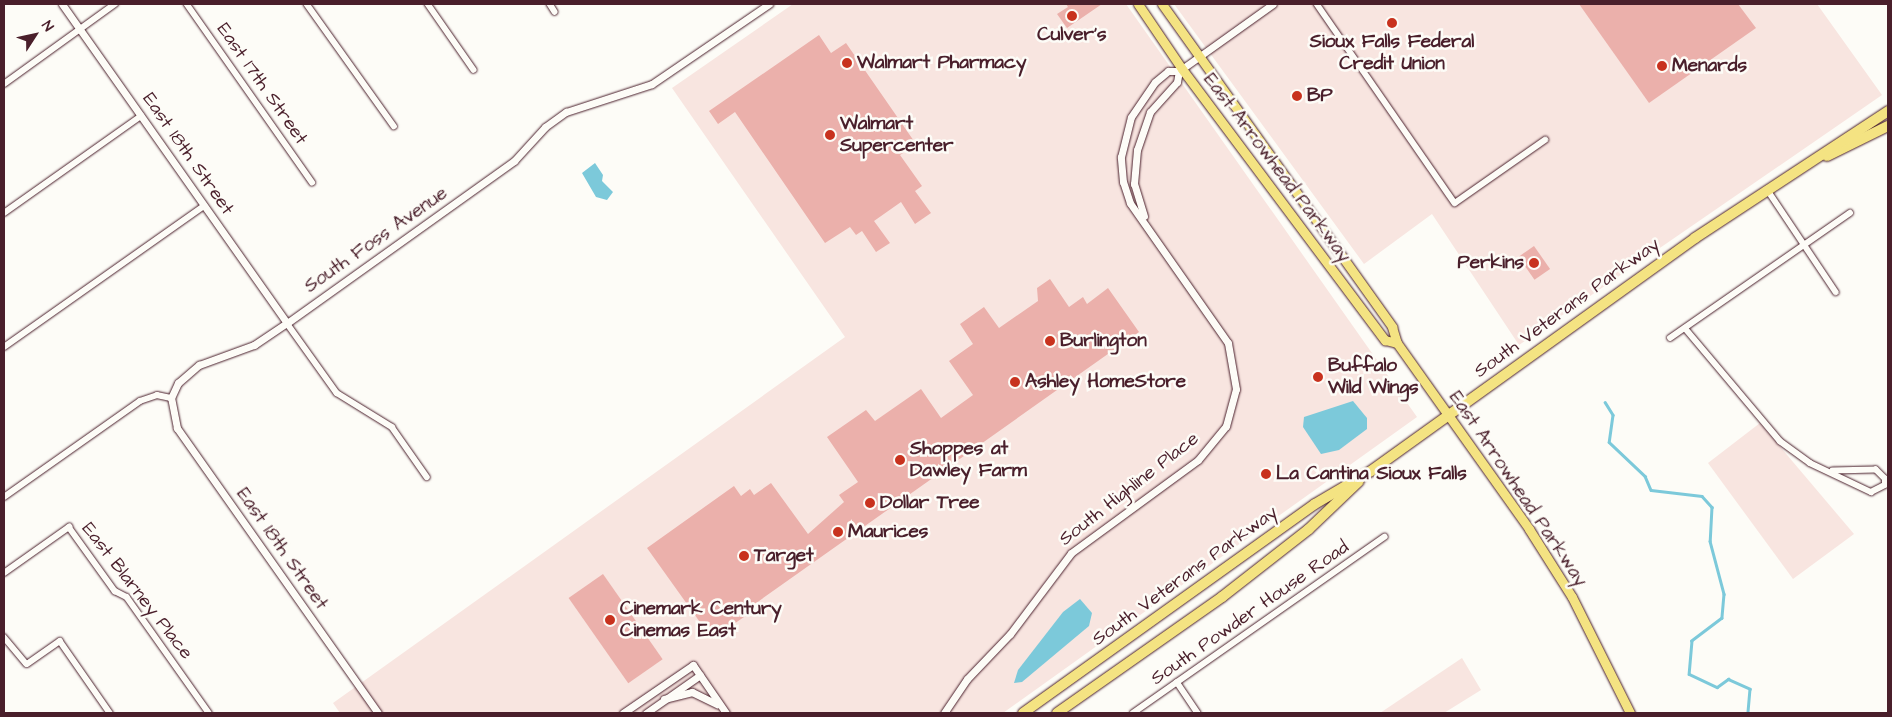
<!DOCTYPE html>
<html>
<head>
<meta charset="utf-8">
<style>
	body { margin:0 }
	#map { position:relative; width:1892px; height:717px; overflow:hidden; background:#fdfcf7; font-family:"Architects Daughter",sans-serif }
	div>[style] { position:absolute }
	.built>* { inset:0; background:#f8e5e0 }
	.water>* { inset:0; background:#7cc9da }
	.stream>* { height:2.5px; margin:-1.25px; padding:0 1.25px; transform-origin:1.25px; border-radius:1.25px; background:#7cc9da }
	.building>* { inset:0; background:#ebb0ab; transform-origin:0 0 }
	.roads { filter:drop-shadow(0 0 1px #4a1f2b) drop-shadow(0 0 1px #4a1f2b) }
	.minor>* { height:5.5px; margin:-2.75px; padding:0 2.75px; transform-origin:2.75px; border-radius:2.75px; background:#fdfcf7 }
	.tertiary>* { height:7px; margin:-3.5px; padding:0 3.5px; transform-origin:3.5px; border-radius:3.5px; background:#fdfcf7 }
	.primary>* { height:9px; margin:-4.5px; padding:0 4.5px; transform-origin:4.5px; border-radius:4.5px; background:#f4e382 }
	.trunk>* { height:10px; margin:-5px; padding:0 5px; transform-origin:5px; border-radius:5px; background:#f4e382 }
	.dots>* { width:14px; height:14px; translate:-50% -50%; box-sizing:border-box; border:2px solid #fdfcf7; border-radius:50% }
	span { translate:-50% -50%; white-space:nowrap; text-align:center; line-height:1.15; -webkit-text-stroke:5px #fdfcf7; paint-order:stroke }
	.poi-label { font-size:19px; color:#4a1f2b; font-weight:700 }
	.left { translate:0 -50%; text-align:left }
	.right { translate:-100% -50%; text-align:right }
	.street-label { font-size:19px; color:#4a1f2b }
	.frame { position:absolute; inset:0; border:5px solid #4a1f2b; pointer-events:none }
	.north { position:absolute; left:10px; top:10px; width:50px; height:50px; -webkit-text-stroke:4px #fdfcf7; paint-order:stroke; rotate:55deg; font-size:14px; font-weight:700; line-height:20px; text-align:center; color:#4a1f2b }
	.north::after { content:''; display:block; margin:auto; width:18px; height:22px; background:#4a1f2b; clip-path:polygon(50% 0,100% 100%,50% 72%,0 100%) }
</style>
</head>
<body>
<div id="map">
	<div class="built">
		<div style="clip-path:polygon(793px 4px,1126px 4px,1417px 417px,1003px 713px,340px 713px,333px 703px,845px 337px,672px 88px)"></div>
		<div style="clip-path:polygon(1174px 4px,1817px 4px,1882px 95px,1519px 345px,1432px 214px,1364px 264px)"></div>
		<div style="clip-path:polygon(1760px 423px,1854px 534px,1793px 579px,1708px 463px)"></div>
		<div style="clip-path:polygon(1462px 658px,1481px 690px,1444px 713px,1380px 713px)"></div>
	</div>
	<div class="water">
		<div style="clip-path:polygon(595px 163px,603px 175px,602px 181px,613px 192px,607px 200px,596px 197px,582px 173px)"></div>
		<div style="clip-path:polygon(1353px 401px,1367px 418px,1367px 429px,1339px 450px,1321px 454px,1303px 427px,1304px 417px)"></div>
		<div style="clip-path:polygon(1080px 599px,1092px 613px,1089px 626px,1022px 682px,1014px 683px,1018px 670px,1063px 612px)"></div>
	</div>
	<div class="stream">
		<div style="left:1605px;top:402px;width:15px;rotate:58deg"></div>
		<div style="left:1613px;top:415px;width:27px;rotate:98deg"></div>
		<div style="left:1609px;top:442px;width:50px;rotate:43.4deg"></div>
		<div style="left:1645px;top:476px;width:15px;rotate:67deg"></div>
		<div style="left:1651px;top:490px;width:51px;rotate:6.7deg"></div>
		<div style="left:1702px;top:496px;width:15px;rotate:48deg"></div>
		<div style="left:1712px;top:507px;width:34px;rotate:93deg"></div>
		<div style="left:1710px;top:541px;width:55px;rotate:75.2deg"></div>
		<div style="left:1724px;top:594px;width:24px;rotate:95deg"></div>
		<div style="left:1722px;top:618px;width:38px;rotate:143deg"></div>
		<div style="left:1692px;top:641px;width:33px;rotate:95deg"></div>
		<div style="left:1689px;top:674px;width:31px;rotate:25deg"></div>
		<div style="left:1717px;top:687px;width:14px;rotate:-36deg"></div>
		<div style="left:1728px;top:679px;width:24px;rotate:24deg"></div>
		<div style="left:1750px;top:689px;width:24px;rotate:95deg"></div>
	</div>
	<div class="building">
		<div style="clip-path:polygon(1066px 4px,1102px 4px,1067px 28px,1057px 14px,1068px 7px)"></div>
		<div style="clip-path:polygon(1579px 4px,1738px 4px,1756px 28px,1649px 103px)"></div>
		<div style="clip-path:polygon(819px 35px,831px 53px,846px 43px,916px 144px,900px 155px,922px 186px,915px 191px,931px 213px,915px 224px,901px 202px,874px 221px,890px 243px,876px 252px,862px 231px,856px 235px,850px 227px,825px 243px,735px 112px,718px 124px,709px 111px)"></div>
		<div style="left:1534px;top:246px;width:28px;height:19px;rotate:55deg"></div>
		<div style="clip-path:polygon(1050px 279px,1069px 307px,1083px 297px,1087px 304px,1108px 288px,1139px 332px,742px 613px,744px 617px,712px 639px,647px 548px,734px 486px,741px 496px,750px 489px,754px 495px,771px 483px,808px 534px,844px 502px,839px 495px,858px 482px,827px 437px,866px 410px,875px 421px,921px 389px,941px 418px,973px 395px,949px 361px,973px 344px,960px 324px,984px 307px,999px 328px,1038px 301px,1037px 288px)"></div>
		<div style="left:603px;top:574px;width:104px;height:42px;rotate:55deg"></div>
	</div>
	<div class="roads">
		<div class="minor">
			<div style="left:187px;top:4px;width:218px;rotate:54.9deg"></div>
			<div style="left:307px;top:4px;width:150px;rotate:54.5deg"></div>
			<div style="left:428px;top:4px;width:80px;rotate:55.1deg"></div>
			<div style="left:550px;top:4px;width:9px;rotate:58deg"></div>
			<div style="left:1317px;top:4px;width:242px;rotate:55.3deg"></div>
			<div style="left:1455px;top:203px;width:110px;rotate:-35deg"></div>
			<div style="left:4px;top:84px;width:137px;rotate:-35.8deg"></div>
			<div style="left:1767px;top:189px;width:124px;rotate:56.2deg"></div>
			<div style="left:4px;top:213px;width:168px;rotate:-35.3deg"></div>
			<div style="left:287px;top:323px;width:86px;rotate:54.5deg"></div>
			<div style="left:337px;top:393px;width:65px;rotate:31.7deg"></div>
			<div style="left:392px;top:427px;width:61px;rotate:55deg"></div>
			<div style="left:1685px;top:328px;width:148px;rotate:49.9deg"></div>
			<div style="left:1780px;top:441px;width:37px;rotate:36deg"></div>
			<div style="left:1810px;top:463px;width:68px;rotate:25.4deg"></div>
			<div style="left:1871px;top:492px;width:16px;rotate:-27deg"></div>
			<div style="left:1885px;top:485px;width:6px;rotate:-90deg"></div>
			<div style="left:1885px;top:479px;width:13px;rotate:-135deg"></div>
			<div style="left:1876px;top:470px;width:43px;rotate:178.7deg"></div>
			<div style="left:1670px;top:338px;width:219px;rotate:-34.8deg"></div>
			<div style="left:4px;top:347px;width:245px;rotate:-35.2deg"></div>
			<div style="left:4px;top:497px;width:166px;rotate:-35.2deg"></div>
			<div style="left:140px;top:401px;width:18px;rotate:-19deg"></div>
			<div style="left:157px;top:395px;width:14px;rotate:12deg"></div>
			<div style="left:4px;top:573px;width:80px;rotate:-35.3deg"></div>
			<div style="left:69px;top:527px;width:79px;rotate:54.3deg"></div>
			<div style="left:115px;top:591px;width:13px;rotate:27deg"></div>
			<div style="left:127px;top:597px;width:142px;rotate:54.7deg"></div>
			<div style="left:4px;top:637px;width:35px;rotate:50deg"></div>
			<div style="left:27px;top:664px;width:40px;rotate:-34.9deg"></div>
			<div style="left:60px;top:641px;width:88px;rotate:55.2deg"></div>
			<div style="left:1177px;top:682px;width:37px;rotate:56deg"></div>
			<div style="left:1133px;top:713px;width:307px;rotate:-35deg"></div>
		</div>
		<div class="tertiary">
			<div style="left:62px;top:4px;width:390px;rotate:54.8deg"></div>
			<div style="left:1144px;top:216px;width:34px;rotate:-107deg"></div>
			<div style="left:1134px;top:184px;width:34px;rotate:-85deg"></div>
			<div style="left:1137px;top:150px;width:40px;rotate:-71.1deg"></div>
			<div style="left:1150px;top:112px;width:40px;rotate:-48deg"></div>
			<div style="left:1177px;top:82px;width:11px;rotate:-80deg"></div>
			<div style="left:664px;top:699px;width:29px;rotate:-14deg"></div>
			<div style="left:692px;top:692px;width:28px;rotate:26deg"></div>
			<div style="left:378px;top:713px;width:349px;rotate:-125.2deg"></div>
			<div style="left:177px;top:428px;width:31px;rotate:-101deg"></div>
			<div style="left:171px;top:398px;width:17px;rotate:-65deg"></div>
			<div style="left:178px;top:383px;width:28px;rotate:-41deg"></div>
			<div style="left:199px;top:365px;width:59px;rotate:-20deg"></div>
			<div style="left:254px;top:345px;width:40px;rotate:-34deg"></div>
			<div style="left:287px;top:323px;width:279px;rotate:-35.5deg"></div>
			<div style="left:514px;top:161px;width:46px;rotate:-47.6deg"></div>
			<div style="left:545px;top:127px;width:26px;rotate:-36deg"></div>
			<div style="left:566px;top:112px;width:90px;rotate:-18deg"></div>
			<div style="left:652px;top:84px;width:142px;rotate:-34.4deg"></div>
			<div style="left:623px;top:713px;width:85px;rotate:-34.4deg"></div>
			<div style="left:693px;top:665px;width:58px;rotate:55.5deg"></div>
			<div style="left:646px;top:713px;width:66px;rotate:-35.1deg"></div>
			<div style="left:944px;top:713px;width:41px;rotate:-55.9deg"></div>
			<div style="left:967px;top:679px;width:62px;rotate:-46.3deg"></div>
			<div style="left:1010px;top:634px;width:101px;rotate:-53deg"></div>
			<div style="left:1071px;top:553px;width:157px;rotate:-36.2deg"></div>
			<div style="left:1198px;top:460px;width:44px;rotate:-50.5deg"></div>
			<div style="left:1226px;top:426px;width:38px;rotate:-75deg"></div>
			<div style="left:1236px;top:389px;width:47px;rotate:-99.9deg"></div>
			<div style="left:1228px;top:343px;width:171px;rotate:-125deg"></div>
			<div style="left:1130px;top:203px;width:22px;rotate:-108deg"></div>
			<div style="left:1123px;top:182px;width:25px;rotate:-95deg"></div>
			<div style="left:1121px;top:157px;width:41px;rotate:-76deg"></div>
			<div style="left:1131px;top:117px;width:42px;rotate:-55.6deg"></div>
			<div style="left:1155px;top:82px;width:17px;rotate:-40deg"></div>
			<div style="left:1168px;top:71px;width:11px"></div>
			<div style="left:1179px;top:71px;width:115px;rotate:-35.5deg"></div>
		</div>
		<div class="primary">
			<div style="left:1138px;top:4px;width:78px;rotate:55.9deg"></div>
			<div style="left:1182px;top:69px;width:339px;rotate:53.2deg"></div>
			<div style="left:1385px;top:340px;width:12px;rotate:14deg"></div>
			<div style="left:1162px;top:4px;width:397px;rotate:54.5deg"></div>
			<div style="left:1392px;top:327px;width:17px;rotate:73deg"></div>
			<div style="left:1397px;top:343px;width:228px;rotate:54.6deg"></div>
			<div style="left:1529px;top:529px;width:80px;rotate:57.7deg"></div>
			<div style="left:1572px;top:597px;width:130px;rotate:63.4deg"></div>
		</div>
		<div class="trunk">
			<div style="left:1827px;top:156px;width:68px;rotate:-26.2deg"></div>
			<div style="left:1023px;top:713px;width:359px;rotate:-35.6deg"></div>
			<div style="left:1315px;top:504px;width:65px;rotate:-30.5deg"></div>
			<div style="left:1371px;top:471px;width:399px;rotate:-35.7deg"></div>
			<div style="left:1695px;top:238px;width:231px;rotate:-33.3deg"></div>
			<div style="left:1057px;top:713px;width:202px;rotate:-35.1deg"></div>
			<div style="left:1222px;top:597px;width:110px;rotate:-38deg"></div>
			<div style="left:1309px;top:529px;width:69px;rotate:-43.8deg"></div>
		</div>
	</div>
	<div class="dots">
		<div style="left:1072px;top:16px;background:#c8321e"></div>
		<div style="left:1392px;top:23px;background:#c8321e"></div>
		<div style="left:847px;top:63px;background:#c8321e"></div>
		<div style="left:1662px;top:66px;background:#c8321e"></div>
		<div style="left:1297px;top:96px;background:#c8321e"></div>
		<div style="left:830px;top:135px;background:#c8321e"></div>
		<div style="left:1534px;top:263px;background:#c8321e"></div>
		<div style="left:1050px;top:341px;background:#c8321e"></div>
		<div style="left:1318px;top:377px;background:#c8321e"></div>
		<div style="left:1015px;top:382px;background:#c8321e"></div>
		<div style="left:900px;top:460px;background:#c8321e"></div>
		<div style="left:1266px;top:474px;background:#c8321e"></div>
		<div style="left:870px;top:503px;background:#c8321e"></div>
		<div style="left:838px;top:532px;background:#c8321e"></div>
		<div style="left:744px;top:556px;background:#c8321e"></div>
		<div style="left:610px;top:620px;background:#c8321e"></div>
	</div>
	<div class="poi-label">
		<span style="left:1072px;top:35px">Culver's</span>
		<span style="left:1392px;top:53px">Sioux Falls Federal<br>Credit Union</span>
		<span class="left" style="left:857px;top:63px">Walmart Pharmacy</span>
		<span class="left" style="left:1672px;top:66px">Menards</span>
		<span class="left" style="left:1307px;top:96px">BP</span>
		<span class="left" style="left:840px;top:135px">Walmart<br>Supercenter</span>
		<span class="right" style="left:1524px;top:263px">Perkins</span>
		<span class="left" style="left:1060px;top:341px">Burlington</span>
		<span class="left" style="left:1328px;top:377px">Buffalo<br>Wild Wings</span>
		<span class="left" style="left:1025px;top:382px">Ashley HomeStore</span>
		<span class="left" style="left:910px;top:460px">Shoppes at<br>Dawley Farm</span>
		<span class="left" style="left:1276px;top:474px">La Cantina Sioux Falls</span>
		<span class="left" style="left:880px;top:503px">Dollar Tree</span>
		<span class="left" style="left:848px;top:532px">Maurices</span>
		<span class="left" style="left:754px;top:556px">Target</span>
		<span class="left" style="left:620px;top:620px">Cinemark Century<br>Cinemas East</span>
	</div>
	<div class="street-label">
		<span style="left:262px;top:84px;rotate:55deg">East 17th Street</span>
		<span style="left:188px;top:154px;rotate:55deg">East 18th Street</span>
		<span style="left:1277px;top:168px;rotate:53deg">East Arrowhead Parkway</span>
		<span style="left:376px;top:240px;rotate:-35deg">South Foss Avenue</span>
		<span style="left:1567px;top:308px;rotate:-36deg">South Veterans Parkway</span>
		<span style="left:1129px;top:489px;rotate:-38deg">South Highline Place</span>
		<span style="left:1518px;top:489px;rotate:56deg">East Arrowhead Parkway</span>
		<span style="left:282px;top:549px;rotate:55deg">East 18th Street</span>
		<span style="left:1185px;top:576px;rotate:-36deg">South Veterans Parkway</span>
		<span style="left:137px;top:591px;rotate:52deg">East Blarney Place</span>
		<span style="left:1250px;top:613px;rotate:-35deg">South Powder House Road</span>
	</div>
	<div class="frame"></div>
	<div class="north">N</div>
</div>
</body>
</html>
